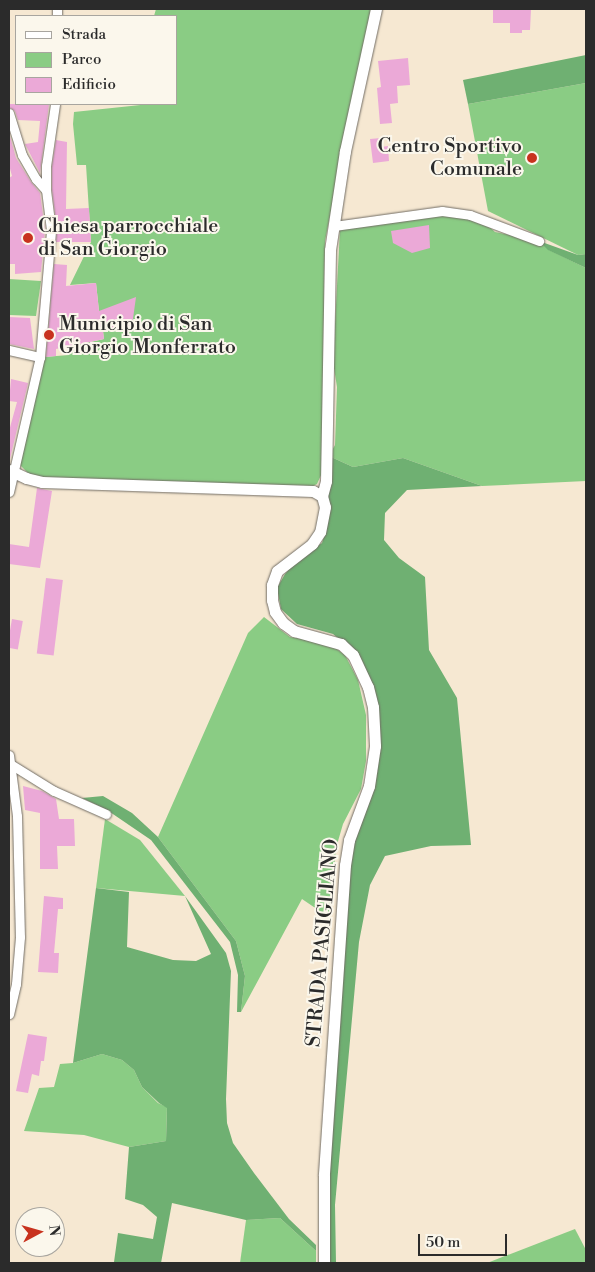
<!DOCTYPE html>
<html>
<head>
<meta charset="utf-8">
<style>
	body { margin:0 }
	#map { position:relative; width:595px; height:1272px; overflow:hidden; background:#f6e8d2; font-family:"Libre Bodoni",serif }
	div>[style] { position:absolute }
	.green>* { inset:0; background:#8acc84 }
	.forest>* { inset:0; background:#6fb072 }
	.building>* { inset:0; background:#eba9d7; transform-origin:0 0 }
	.roads { filter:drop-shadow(0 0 1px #726d65) drop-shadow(0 0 1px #726d65) }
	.minor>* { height:9px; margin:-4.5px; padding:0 4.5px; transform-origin:4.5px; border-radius:4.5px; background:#fff }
	.tertiary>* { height:11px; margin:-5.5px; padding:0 5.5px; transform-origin:5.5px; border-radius:5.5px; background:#fff }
	.dots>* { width:14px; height:14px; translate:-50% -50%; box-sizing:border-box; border:2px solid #fbf7ec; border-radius:50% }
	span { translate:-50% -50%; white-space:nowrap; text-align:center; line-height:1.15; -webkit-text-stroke:4px #fbf7ec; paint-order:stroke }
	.poi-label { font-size:20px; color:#2b2b2b }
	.right { translate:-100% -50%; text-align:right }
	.left { translate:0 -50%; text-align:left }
	.street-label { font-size:20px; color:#2b2b2b }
	.frame { position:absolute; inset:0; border:10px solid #2b2b2b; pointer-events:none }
	.legend { position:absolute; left:15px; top:15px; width:162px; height:90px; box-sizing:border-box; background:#fbf7ec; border:1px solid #a8a59f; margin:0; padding:6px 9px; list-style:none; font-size:15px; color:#2b2b2b }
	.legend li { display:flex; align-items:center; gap:10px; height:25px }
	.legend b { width:25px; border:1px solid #a8a59f }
	.north { position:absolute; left:15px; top:1207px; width:50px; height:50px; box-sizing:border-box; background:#fbf7ec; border:1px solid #a8a59f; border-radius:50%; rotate:84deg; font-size:14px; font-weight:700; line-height:20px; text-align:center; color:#2b2b2b }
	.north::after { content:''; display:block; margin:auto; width:18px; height:22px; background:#c8321e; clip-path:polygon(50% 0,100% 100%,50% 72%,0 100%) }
	.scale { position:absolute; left:418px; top:1234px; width:89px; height:22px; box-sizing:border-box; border:2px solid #2b2b2b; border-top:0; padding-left:6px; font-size:15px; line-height:18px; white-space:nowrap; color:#2b2b2b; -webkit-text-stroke:4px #fbf7ec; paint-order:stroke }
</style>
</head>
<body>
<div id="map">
	<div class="green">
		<div style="clip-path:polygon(156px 9px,371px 9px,325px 241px,322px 473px,317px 484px,309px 488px,42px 478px,29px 474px,17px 462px,44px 357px,69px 355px,73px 346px,104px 339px,103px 331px,132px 326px,99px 311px,96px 283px,70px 285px,91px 242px,86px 165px,77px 165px,73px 124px,74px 112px,150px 104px,176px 104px,176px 16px,154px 16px)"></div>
		<div style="clip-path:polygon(586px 83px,586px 254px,578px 255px,488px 211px,468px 104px)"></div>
		<div style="clip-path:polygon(442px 211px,484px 222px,495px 232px,539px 241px,549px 250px,586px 268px,586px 481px,482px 486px,403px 458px,353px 467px,329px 456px,335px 445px,337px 387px,333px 362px,340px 229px)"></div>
		<div style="clip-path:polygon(9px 279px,41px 281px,36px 316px,9px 315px)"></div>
		<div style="clip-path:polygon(264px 617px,290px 637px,328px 643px,345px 655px,358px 680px,366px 715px,366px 761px,361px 789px,343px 824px,336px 848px,330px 918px,302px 899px,241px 1012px,245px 976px,236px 941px,158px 837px,248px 633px)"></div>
		<div style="clip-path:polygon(105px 819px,140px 840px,185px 896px,96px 888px)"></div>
		<div style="clip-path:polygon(102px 1054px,122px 1060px,134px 1070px,142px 1087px,158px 1103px,167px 1107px,166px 1141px,129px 1147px,84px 1135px,24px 1131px,39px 1088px,54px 1087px,60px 1064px,73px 1063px)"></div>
		<div style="clip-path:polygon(280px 1218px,316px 1251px,316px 1263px,240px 1263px,246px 1220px)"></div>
		<div style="clip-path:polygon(575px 1229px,586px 1250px,586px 1263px,487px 1263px)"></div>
	</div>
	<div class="forest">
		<div style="clip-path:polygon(586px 55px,586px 83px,468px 104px,463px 80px)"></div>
		<div style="clip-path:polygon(539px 241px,578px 255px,586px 254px,586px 268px,548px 250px)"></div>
		<div style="clip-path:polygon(329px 456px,353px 467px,403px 458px,482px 486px,407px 490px,385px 513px,384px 540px,399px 558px,425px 577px,429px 650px,457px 698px,471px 845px,431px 846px,385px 856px,370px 885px,359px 942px,335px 1205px,336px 1263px,328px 1263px,329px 1176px,349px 866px,355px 833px,379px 734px,357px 654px,333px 634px,297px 624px,281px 609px,277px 588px,285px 574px,297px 560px,322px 543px,327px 526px)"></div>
		<div style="clip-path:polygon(103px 796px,132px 813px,158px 837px,236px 941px,245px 976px,241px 1012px,237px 1012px,238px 975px,230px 942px,151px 840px,107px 810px,82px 798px)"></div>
		<div style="clip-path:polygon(96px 888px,129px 892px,127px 947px,173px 960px,196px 961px,211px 954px,185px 896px,226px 953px,231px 971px,226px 1099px,227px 1123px,233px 1143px,254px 1173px,289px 1219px,316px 1245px,316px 1251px,280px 1218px,246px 1220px,172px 1203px,161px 1263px,110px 1263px,114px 1262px,118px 1233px,153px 1239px,157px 1217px,143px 1205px,125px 1199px,129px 1147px,166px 1141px,167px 1108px,159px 1103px,142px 1087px,134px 1070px,122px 1060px,102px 1054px,73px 1063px)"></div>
	</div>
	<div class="building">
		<div style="clip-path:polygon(493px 9px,531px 9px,530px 30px,522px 30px,522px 33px,510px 33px,510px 23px,493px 23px)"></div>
		<div style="clip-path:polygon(408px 58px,410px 85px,397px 86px,398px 103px,390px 104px,392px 123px,380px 124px,377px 88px,381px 87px,378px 61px)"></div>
		<div style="clip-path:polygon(9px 104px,49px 104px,40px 173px,25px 144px,38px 142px,40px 121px,18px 120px,15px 111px,9px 107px)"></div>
		<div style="clip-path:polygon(9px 133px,16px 158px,31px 182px,40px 193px,45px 230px,41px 272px,15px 274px,15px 264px,9px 264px,9px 178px,12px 176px,9px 165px)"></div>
		<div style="clip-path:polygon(381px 138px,381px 147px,388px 146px,389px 161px,373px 163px,370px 139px)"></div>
		<div style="clip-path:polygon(56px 140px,67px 142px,66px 209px,89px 208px,91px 242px,56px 242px,57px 229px,52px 190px,52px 166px)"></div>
		<div style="clip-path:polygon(429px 225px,430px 248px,412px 253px,393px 243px,391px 231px)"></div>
		<div style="clip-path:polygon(54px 264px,67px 265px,66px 286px,96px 283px,99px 311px,136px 297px,132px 326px,103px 331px,104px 339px,56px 349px,56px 356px,46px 357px)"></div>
		<div style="clip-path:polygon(9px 317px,30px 318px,34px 349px,9px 344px)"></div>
		<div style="clip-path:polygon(11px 379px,28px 383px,9px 463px,9px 431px,17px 402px,9px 401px)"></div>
		<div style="clip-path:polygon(37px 488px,52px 491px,40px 568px,9px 564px,9px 544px,29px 547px)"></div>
		<div style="left:46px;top:578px;width:17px;height:76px;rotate:7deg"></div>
		<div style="left:12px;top:619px;width:11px;height:29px;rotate:10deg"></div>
		<div style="clip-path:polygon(23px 786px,42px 791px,56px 799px,59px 819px,74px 819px,75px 846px,57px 846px,58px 869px,40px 869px,40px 813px,25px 810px)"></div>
		<div style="clip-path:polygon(44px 896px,63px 898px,63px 909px,58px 909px,54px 953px,59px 953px,58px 973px,38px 972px)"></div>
		<div style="clip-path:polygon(28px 1034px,47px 1037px,44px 1061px,41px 1061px,39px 1076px,32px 1074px,28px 1093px,16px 1091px)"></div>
	</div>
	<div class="roads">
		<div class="minor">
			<div style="left:57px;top:9px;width:7px;rotate:90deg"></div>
			<div style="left:9px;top:113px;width:44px;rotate:72.8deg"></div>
			<div style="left:22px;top:155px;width:28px;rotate:60deg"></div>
			<div style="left:36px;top:179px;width:15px;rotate:48deg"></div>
			<div style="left:334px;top:226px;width:109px;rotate:-7.9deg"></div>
			<div style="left:442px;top:211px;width:28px;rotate:8deg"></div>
			<div style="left:470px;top:215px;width:74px;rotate:20.6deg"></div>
			<div style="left:9px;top:350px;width:32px;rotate:13deg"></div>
			<div style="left:9px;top:492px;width:139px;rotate:-77.1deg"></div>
			<div style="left:40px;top:357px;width:127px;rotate:-85deg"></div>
			<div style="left:51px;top:230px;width:40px;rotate:-97.1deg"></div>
			<div style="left:46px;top:190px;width:24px;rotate:-90deg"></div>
			<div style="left:46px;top:166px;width:63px;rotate:-81.7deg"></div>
			<div style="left:9px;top:755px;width:62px;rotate:82.5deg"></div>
			<div style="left:17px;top:816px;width:121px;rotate:88.6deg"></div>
			<div style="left:20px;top:937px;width:47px;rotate:94.9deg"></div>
			<div style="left:16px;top:984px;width:31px;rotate:103deg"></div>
			<div style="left:12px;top:765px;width:49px;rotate:31.8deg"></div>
			<div style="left:54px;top:791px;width:57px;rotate:23.9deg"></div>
		</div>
		<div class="tertiary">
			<div style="left:9px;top:470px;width:19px;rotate:25deg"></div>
			<div style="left:26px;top:478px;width:16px;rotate:14deg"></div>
			<div style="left:42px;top:482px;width:271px;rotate:1.9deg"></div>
			<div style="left:313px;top:491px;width:10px;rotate:29deg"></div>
			<div style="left:322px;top:496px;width:11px;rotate:75deg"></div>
			<div style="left:325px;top:507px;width:25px;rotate:101deg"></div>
			<div style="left:320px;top:532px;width:14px;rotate:124deg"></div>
			<div style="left:312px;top:544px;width:44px;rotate:142.4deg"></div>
			<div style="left:277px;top:571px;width:15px;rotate:110deg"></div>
			<div style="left:272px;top:585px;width:15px;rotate:90deg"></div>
			<div style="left:272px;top:600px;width:12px;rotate:76deg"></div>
			<div style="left:275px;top:612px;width:14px;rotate:54deg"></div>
			<div style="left:283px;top:623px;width:14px;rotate:36deg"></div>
			<div style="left:294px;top:631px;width:49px;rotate:15.5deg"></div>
			<div style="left:341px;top:644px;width:16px;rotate:43deg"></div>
			<div style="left:353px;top:655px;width:35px;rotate:65deg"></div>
			<div style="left:368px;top:687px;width:21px;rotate:76deg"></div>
			<div style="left:373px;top:707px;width:39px;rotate:87deg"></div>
			<div style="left:375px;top:746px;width:40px;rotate:98.5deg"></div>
			<div style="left:369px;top:786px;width:58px;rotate:110.3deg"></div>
			<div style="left:349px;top:840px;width:25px;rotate:99deg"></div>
			<div style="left:345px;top:865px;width:311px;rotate:93.9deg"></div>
			<div style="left:324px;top:1175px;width:88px;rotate:90deg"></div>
			<div style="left:322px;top:496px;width:16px;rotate:-75deg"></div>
			<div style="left:326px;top:481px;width:231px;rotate:-89deg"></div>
			<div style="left:330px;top:250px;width:100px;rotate:-81.4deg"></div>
			<div style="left:345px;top:151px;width:145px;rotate:-77.7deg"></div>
		</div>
	</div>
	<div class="dots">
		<div style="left:532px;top:158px;background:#c8321e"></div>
		<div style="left:28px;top:238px;background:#c8321e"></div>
		<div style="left:49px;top:335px;background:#c8321e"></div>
	</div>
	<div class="poi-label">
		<span class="right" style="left:522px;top:158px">Centro Sportivo<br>Comunale</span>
		<span class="left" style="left:38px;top:238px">Chiesa parrocchiale<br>di San Giorgio</span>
		<span class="left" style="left:59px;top:336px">Municipio di San<br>Giorgio Monferrato</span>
	</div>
	<div class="street-label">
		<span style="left:323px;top:943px;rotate:-85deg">STRADA PASIGLIANO</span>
	</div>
	<div class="frame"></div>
	<ul class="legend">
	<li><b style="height:6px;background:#fff"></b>Strada</li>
	<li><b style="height:14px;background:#8acc84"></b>Parco</li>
	<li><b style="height:14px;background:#eba9d7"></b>Edificio</li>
	</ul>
	<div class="north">N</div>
	<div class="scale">50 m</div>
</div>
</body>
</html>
